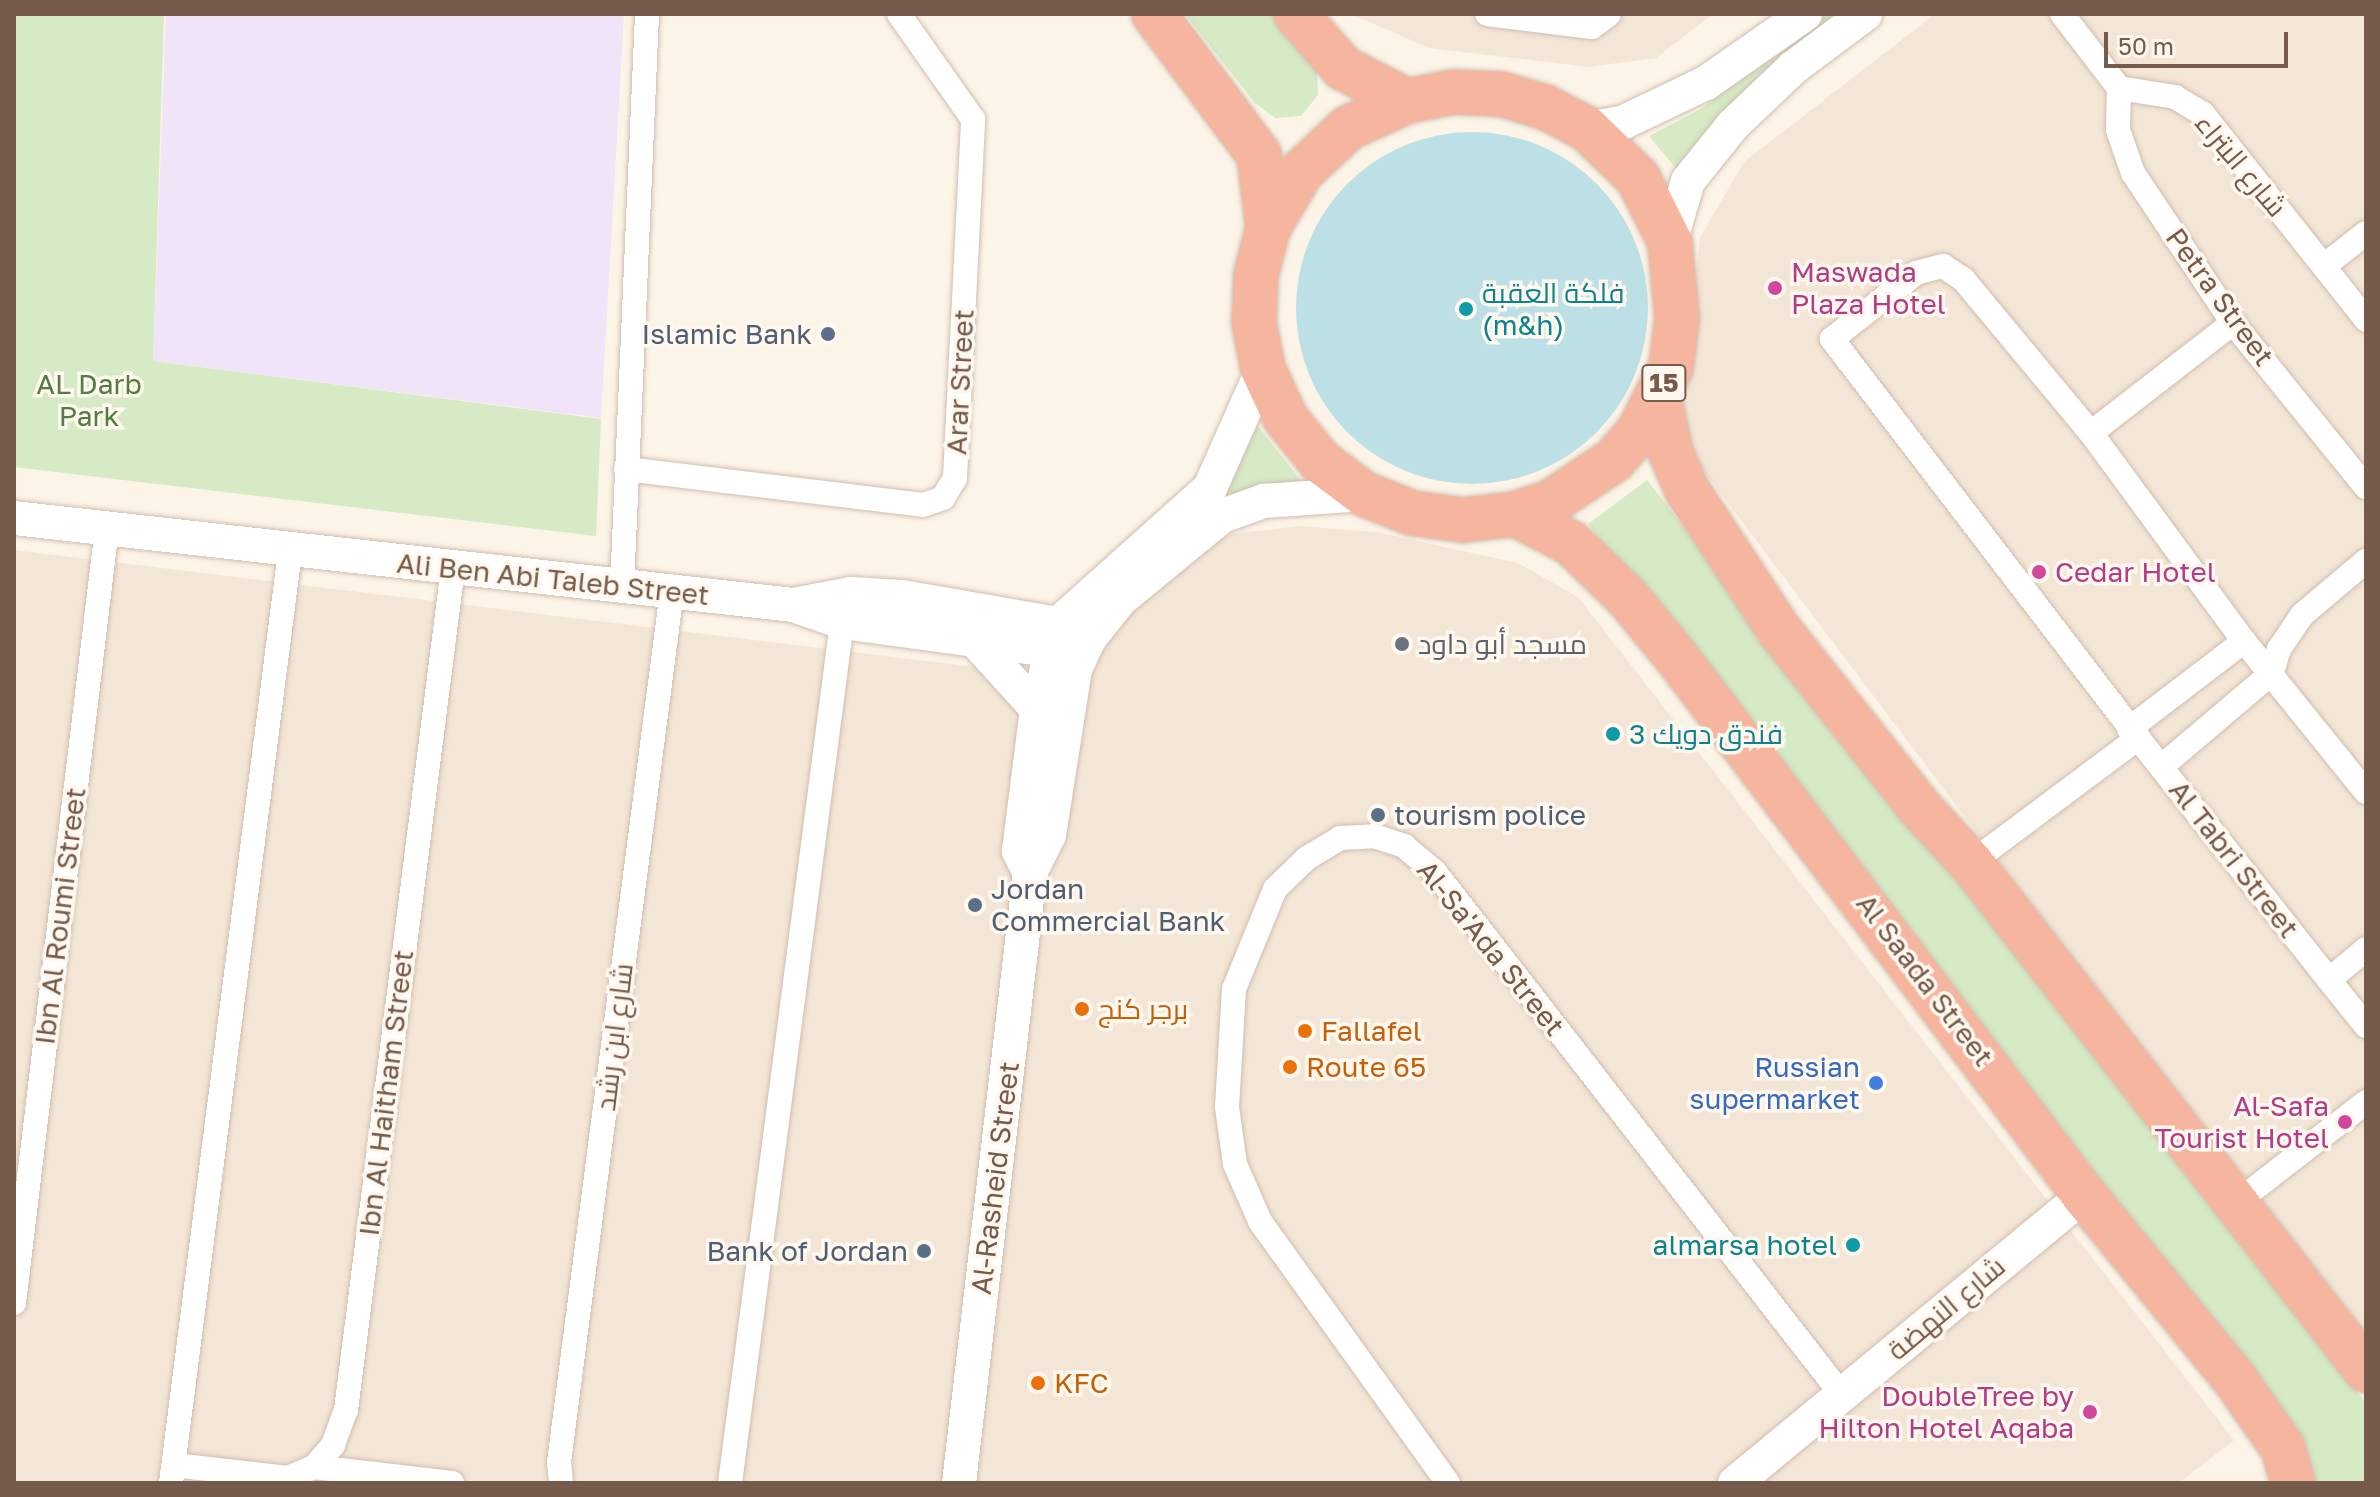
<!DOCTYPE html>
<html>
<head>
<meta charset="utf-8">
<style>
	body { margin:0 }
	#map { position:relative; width:2380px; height:1497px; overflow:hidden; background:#fcf4e7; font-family:"Golos Text",Cairo,sans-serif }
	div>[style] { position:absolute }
	.residential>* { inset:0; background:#f4e6d6 }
	.education>* { inset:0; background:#f1e4f9 }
	.green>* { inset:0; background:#d5eac5 }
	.water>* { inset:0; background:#bce0e6 }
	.round { border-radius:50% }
	.roads { filter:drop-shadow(0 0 2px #d0beaf) drop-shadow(0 0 2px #d0beaf) }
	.street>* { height:24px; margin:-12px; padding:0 12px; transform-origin:12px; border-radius:12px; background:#fff }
	.secondary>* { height:34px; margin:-17px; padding:0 17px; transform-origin:17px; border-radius:17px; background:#fff }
	.highway>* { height:44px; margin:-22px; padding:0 22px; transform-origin:22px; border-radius:22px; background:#f5b59f }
	.dots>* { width:22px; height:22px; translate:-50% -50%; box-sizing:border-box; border:4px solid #fff8ee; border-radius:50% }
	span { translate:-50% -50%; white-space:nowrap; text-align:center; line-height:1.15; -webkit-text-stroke:7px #fff8ee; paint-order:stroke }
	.shield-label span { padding:2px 6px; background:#fff8ee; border:2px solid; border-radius:6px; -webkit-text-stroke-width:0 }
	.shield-label { font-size:26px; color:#765a4b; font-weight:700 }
	.street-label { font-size:28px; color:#765a4b }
	.hotel-label { font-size:28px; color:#b23c85 }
	.left { translate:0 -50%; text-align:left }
	.right { translate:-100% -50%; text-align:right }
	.culture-label { font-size:28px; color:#0d838f }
	.service-label { font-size:28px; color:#4e5e75 }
	.park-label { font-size:28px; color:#547c43 }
	.worship-label { font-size:28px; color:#5b616d }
	.food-label { font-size:28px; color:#c56008 }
	.shop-label { font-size:28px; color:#366cbe }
	.frame { position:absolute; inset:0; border:16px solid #765a4b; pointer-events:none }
	.scale { position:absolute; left:2104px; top:32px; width:184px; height:36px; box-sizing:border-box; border:4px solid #765a4b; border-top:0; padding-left:10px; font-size:24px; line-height:28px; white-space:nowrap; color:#765a4b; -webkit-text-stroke:6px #fff8ee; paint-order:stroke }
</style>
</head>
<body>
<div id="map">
	<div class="residential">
		<div style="clip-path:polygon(1351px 14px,1713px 14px,1656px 58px,1588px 67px,1429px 48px)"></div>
		<div style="clip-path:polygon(1935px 14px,2366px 14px,2366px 1349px,1688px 450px,1682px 397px,1700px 238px,1744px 162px)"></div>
		<div style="clip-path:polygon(1301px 526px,1376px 532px,1518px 563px,1578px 597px,2234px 1440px,2179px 1483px,14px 1483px,14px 550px,1025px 673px,1230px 534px)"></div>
	</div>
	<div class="education">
		<div style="clip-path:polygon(166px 14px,624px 14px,601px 418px,153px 361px)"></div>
	</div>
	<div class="green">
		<div style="clip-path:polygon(14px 14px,164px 14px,153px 361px,601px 419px,596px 536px,14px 467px)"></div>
		<div style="clip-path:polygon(1185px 14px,1275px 14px,1317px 70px,1318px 95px,1301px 116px,1275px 118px,1255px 103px)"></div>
		<div style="clip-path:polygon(1824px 14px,1850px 14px,1680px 173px,1649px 136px,1701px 109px)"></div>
		<div style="clip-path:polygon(1256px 424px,1307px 488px,1265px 494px,1090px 610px)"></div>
		<div style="clip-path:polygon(1647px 480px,2366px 1403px,2366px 1483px,2303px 1483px,2120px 1228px,1588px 524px)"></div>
	</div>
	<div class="water">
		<div class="round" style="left:1296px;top:132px;width:352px;height:352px"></div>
	</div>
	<div class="roads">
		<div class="street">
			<div style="left:1487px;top:14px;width:106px;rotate:7.1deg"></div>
			<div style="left:1592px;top:27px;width:21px;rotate:-37deg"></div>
			<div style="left:2062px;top:14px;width:93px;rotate:52.4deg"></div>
			<div style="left:2119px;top:88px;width:57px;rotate:9.1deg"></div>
			<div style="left:2175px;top:97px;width:33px;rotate:31deg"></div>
			<div style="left:2203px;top:114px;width:263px;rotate:51.6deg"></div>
			<div style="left:2119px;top:88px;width:42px;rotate:91.4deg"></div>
			<div style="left:2118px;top:130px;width:46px;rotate:70.8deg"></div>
			<div style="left:2133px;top:173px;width:180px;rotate:56.3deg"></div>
			<div style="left:2233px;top:323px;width:211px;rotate:51deg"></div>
			<div style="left:2324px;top:266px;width:53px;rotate:-38.2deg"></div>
			<div style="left:2091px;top:433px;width:180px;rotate:-37.8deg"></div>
			<div style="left:626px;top:469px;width:299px;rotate:6.9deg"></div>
			<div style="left:923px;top:505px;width:21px;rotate:-19deg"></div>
			<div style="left:943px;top:498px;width:23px;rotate:-59deg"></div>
			<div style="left:955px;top:478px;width:359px;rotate:-87.1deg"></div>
			<div style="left:973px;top:119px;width:128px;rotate:-125.2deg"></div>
			<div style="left:622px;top:587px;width:574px;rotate:-87.5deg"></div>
			<div style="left:2272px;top:673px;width:25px;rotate:-74deg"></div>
			<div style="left:2279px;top:649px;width:41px;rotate:-55.9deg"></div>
			<div style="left:2302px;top:615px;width:84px;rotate:-40.2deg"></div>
			<div style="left:2129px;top:729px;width:145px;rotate:-37.4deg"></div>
			<div style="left:2138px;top:738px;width:308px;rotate:51.7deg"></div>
			<div style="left:2161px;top:767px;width:145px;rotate:-40.3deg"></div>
			<div style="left:1971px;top:863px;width:209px;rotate:-36.8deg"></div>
			<div style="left:2138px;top:738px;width:503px;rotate:-127.49deg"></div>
			<div style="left:1832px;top:339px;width:107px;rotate:-38.2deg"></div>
			<div style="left:1916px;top:273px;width:28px;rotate:-15deg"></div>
			<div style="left:1943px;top:266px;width:24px;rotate:33deg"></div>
			<div style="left:1963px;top:279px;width:200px;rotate:50.3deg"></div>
			<div style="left:2091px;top:433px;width:258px;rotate:53.7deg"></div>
			<div style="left:2244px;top:641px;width:194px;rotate:51.1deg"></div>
			<div style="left:2366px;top:949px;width:48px;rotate:140deg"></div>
			<div style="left:2329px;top:980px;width:59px;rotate:51.2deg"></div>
			<div style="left:2236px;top:1203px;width:165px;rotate:-37.8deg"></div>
			<div style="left:14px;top:1303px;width:781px;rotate:-83.16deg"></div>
			<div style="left:174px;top:1465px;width:115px;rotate:6.5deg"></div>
			<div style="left:288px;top:1478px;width:28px;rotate:-23deg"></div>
			<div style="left:314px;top:1467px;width:29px;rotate:-49deg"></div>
			<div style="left:333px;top:1445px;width:37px;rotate:-70deg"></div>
			<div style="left:346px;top:1410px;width:849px;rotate:-82.76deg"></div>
			<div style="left:314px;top:1467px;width:139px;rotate:6.6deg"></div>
			<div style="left:171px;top:1483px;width:940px;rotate:-82.72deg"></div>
			<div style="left:561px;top:1483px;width:21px;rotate:-95deg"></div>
			<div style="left:559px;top:1462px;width:878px;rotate:-82.61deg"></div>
			<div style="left:730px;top:1483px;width:868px;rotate:-82.59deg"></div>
			<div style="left:842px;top:622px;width:13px;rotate:-113deg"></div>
			<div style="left:1448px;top:1483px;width:322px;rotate:-125.7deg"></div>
			<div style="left:1260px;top:1221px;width:62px;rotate:-113.7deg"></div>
			<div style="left:1235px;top:1164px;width:58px;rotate:-98deg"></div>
			<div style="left:1227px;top:1107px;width:118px;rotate:-86.6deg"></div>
			<div style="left:1234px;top:989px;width:108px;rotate:-67.7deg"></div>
			<div style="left:1275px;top:889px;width:45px;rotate:-44.1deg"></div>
			<div style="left:1307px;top:858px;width:39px;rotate:-31deg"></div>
			<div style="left:1340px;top:838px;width:34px;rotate:-3deg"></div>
			<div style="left:1374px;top:836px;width:32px;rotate:18deg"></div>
			<div style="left:1404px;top:846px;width:40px;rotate:40deg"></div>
			<div style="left:1435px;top:872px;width:663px;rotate:52.11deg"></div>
		</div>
		<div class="secondary">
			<div style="left:1587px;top:129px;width:36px;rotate:-10deg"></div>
			<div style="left:1622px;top:123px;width:93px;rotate:-25.5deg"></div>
			<div style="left:1706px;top:83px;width:121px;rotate:-34.9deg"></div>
			<div style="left:1670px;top:242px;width:64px;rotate:-73.6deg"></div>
			<div style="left:1688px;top:181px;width:72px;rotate:-51.2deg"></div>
			<div style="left:1733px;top:125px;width:84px;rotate:-43.6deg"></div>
			<div style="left:1794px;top:67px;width:89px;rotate:-36.7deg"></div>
			<div style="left:14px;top:518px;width:784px;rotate:6.37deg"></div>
			<div style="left:793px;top:605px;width:52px;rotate:19.1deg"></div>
			<div style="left:842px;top:622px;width:210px;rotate:7.7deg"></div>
			<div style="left:1050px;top:650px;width:41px;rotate:-15.8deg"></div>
			<div style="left:794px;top:605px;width:58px;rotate:-10.9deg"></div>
			<div style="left:851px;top:594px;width:51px;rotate:3.4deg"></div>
			<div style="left:902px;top:597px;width:158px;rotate:9.8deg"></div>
			<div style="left:1058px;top:624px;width:19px;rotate:28deg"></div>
			<div style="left:972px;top:637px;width:97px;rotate:47.9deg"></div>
			<div style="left:1030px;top:873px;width:25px;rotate:-117deg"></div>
			<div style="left:1019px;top:851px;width:143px;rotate:-82.8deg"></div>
			<div style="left:1037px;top:709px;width:88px;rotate:-76.1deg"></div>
			<div style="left:1058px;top:624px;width:204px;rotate:-41.8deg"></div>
			<div style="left:1210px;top:488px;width:130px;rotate:-66deg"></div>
			<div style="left:959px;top:1483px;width:614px;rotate:-83.36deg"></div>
			<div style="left:1030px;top:873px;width:42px;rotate:-63.4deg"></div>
			<div style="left:1049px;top:835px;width:168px;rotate:-81.1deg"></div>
			<div style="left:1075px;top:669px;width:33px;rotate:-65deg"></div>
			<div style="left:1089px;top:639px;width:50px;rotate:-51.5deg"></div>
			<div style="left:1120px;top:600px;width:132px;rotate:-39.5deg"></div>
			<div style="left:1222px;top:516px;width:45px;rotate:-19.7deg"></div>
			<div style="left:1264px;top:501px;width:100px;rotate:-4deg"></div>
			<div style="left:1735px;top:1483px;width:452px;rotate:-39.5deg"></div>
		</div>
		<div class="highway">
			<div style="left:1154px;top:14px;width:176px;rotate:53.3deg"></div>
			<div style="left:1259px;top:155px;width:74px;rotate:83deg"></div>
			<div style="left:1268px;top:228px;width:49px;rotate:104.3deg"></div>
			<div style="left:1256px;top:275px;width:47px;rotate:92.4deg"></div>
			<div style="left:1254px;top:322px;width:48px;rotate:79.2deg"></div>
			<div style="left:1263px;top:369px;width:55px;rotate:65.3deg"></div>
			<div style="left:1286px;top:419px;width:54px;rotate:51deg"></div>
			<div style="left:1320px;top:461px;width:55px;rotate:36.9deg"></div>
			<div style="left:1364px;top:494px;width:52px;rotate:21.6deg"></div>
			<div style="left:1412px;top:513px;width:51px;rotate:7.8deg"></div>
			<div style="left:1463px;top:520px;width:52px;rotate:-6.6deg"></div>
			<div style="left:1515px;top:514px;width:38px;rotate:-18deg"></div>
			<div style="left:1551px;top:502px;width:76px;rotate:-33.7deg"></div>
			<div style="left:1614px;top:460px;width:38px;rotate:-49deg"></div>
			<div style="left:1639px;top:431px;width:72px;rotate:-63.4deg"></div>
			<div style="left:1671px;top:367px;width:49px;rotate:-83deg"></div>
			<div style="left:1677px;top:318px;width:76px;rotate:-95.3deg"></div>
			<div style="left:1670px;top:242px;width:72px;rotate:-116.6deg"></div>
			<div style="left:1638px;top:178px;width:71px;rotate:-136.1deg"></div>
			<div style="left:1587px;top:129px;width:47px;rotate:-152.4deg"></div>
			<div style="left:1545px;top:107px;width:47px;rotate:-163.9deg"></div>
			<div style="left:1500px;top:94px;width:47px;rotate:-177.6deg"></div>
			<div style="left:1453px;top:92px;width:47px;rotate:168.9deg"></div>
			<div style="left:1407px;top:101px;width:65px;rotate:155.4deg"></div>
			<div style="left:1348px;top:128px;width:64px;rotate:136.9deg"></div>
			<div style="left:1301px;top:172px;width:65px;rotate:120.5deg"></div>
			<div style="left:1296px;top:14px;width:72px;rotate:49deg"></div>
			<div style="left:1343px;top:68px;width:72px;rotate:27.3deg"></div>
			<div style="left:1659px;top:398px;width:56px;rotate:77.7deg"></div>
			<div style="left:1671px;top:453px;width:40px;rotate:66.6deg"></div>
			<div style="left:1687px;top:490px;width:168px;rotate:56.7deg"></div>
			<div style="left:1779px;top:630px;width:227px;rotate:51.6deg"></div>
			<div style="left:1920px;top:808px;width:75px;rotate:47.2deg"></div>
			<div style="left:1971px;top:863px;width:643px;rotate:52.08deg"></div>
			<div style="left:1515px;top:514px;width:63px;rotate:27.4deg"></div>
			<div style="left:1571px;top:543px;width:78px;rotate:44deg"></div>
			<div style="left:1627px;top:597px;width:80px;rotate:50.6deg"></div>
			<div style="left:1678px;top:659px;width:672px;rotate:52.86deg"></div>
			<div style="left:2084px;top:1195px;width:240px;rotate:50.7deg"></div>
			<div style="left:2236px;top:1381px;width:82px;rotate:55deg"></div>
			<div style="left:2283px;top:1448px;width:36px;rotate:74deg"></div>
		</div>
	</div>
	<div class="dots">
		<div style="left:1775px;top:288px;background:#d1479c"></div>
		<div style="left:1466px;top:309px;background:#0f9aa8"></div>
		<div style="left:828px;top:334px;background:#5c6f8a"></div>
		<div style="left:2039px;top:572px;background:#d1479c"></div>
		<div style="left:1402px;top:644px;background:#6b7280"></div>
		<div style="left:1613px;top:734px;background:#0f9aa8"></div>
		<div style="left:1378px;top:815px;background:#5c6f8a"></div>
		<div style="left:975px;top:905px;background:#5c6f8a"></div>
		<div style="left:1082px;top:1009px;background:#e8710a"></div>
		<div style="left:1305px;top:1031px;background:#e8710a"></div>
		<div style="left:1290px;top:1067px;background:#e8710a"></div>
		<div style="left:1876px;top:1083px;background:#3f7fe0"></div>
		<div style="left:2345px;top:1122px;background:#d1479c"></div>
		<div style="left:1853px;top:1245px;background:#0f9aa8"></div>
		<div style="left:924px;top:1251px;background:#5c6f8a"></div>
		<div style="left:1038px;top:1383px;background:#e8710a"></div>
		<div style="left:2090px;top:1412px;background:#d1479c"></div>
	</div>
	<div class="shield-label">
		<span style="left:1664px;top:383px">15</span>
	</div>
	<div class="street-label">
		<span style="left:2241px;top:165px;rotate:50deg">شارع البتراء</span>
		<span style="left:2220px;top:297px;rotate:54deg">Petra Street</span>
		<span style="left:960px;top:382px;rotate:-87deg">Arar Street</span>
		<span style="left:553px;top:579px;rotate:6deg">Ali Ben Abi Taleb Street</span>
		<span style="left:2234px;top:859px;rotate:52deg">Al Tabri Street</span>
		<span style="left:60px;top:916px;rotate:-83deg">Ibn Al Roumi Street</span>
		<span style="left:1491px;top:948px;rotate:51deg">Al-Sa'Ada Street</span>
		<span style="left:1925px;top:980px;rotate:53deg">Al Saada Street</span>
		<span style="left:614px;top:1037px;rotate:-83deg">شارع ابن رشد</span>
		<span style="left:386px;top:1093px;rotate:-83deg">Ibn Al Haitham Street</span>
		<span style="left:995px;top:1178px;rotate:-83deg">Al-Rasheid Street</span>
		<span style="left:1946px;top:1308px;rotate:-40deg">شارع النهضة</span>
	</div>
	<div class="hotel-label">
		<span class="left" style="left:1791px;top:288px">Maswada<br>Plaza Hotel</span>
		<span class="left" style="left:2055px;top:572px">Cedar Hotel</span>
		<span class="right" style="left:2329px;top:1122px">Al-Safa<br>Tourist Hotel</span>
		<span class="right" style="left:2074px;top:1412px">DoubleTree by<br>Hilton Hotel Aqaba</span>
	</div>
	<div class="culture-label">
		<span class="left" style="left:1482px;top:309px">فلكة العقبة<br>(m&amp;h)</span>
		<span class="left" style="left:1629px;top:734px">فندق دويك 3</span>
		<span class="right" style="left:1837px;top:1245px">almarsa hotel</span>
	</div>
	<div class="service-label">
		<span class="right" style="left:812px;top:334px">Islamic Bank</span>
		<span class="left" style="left:1394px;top:815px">tourism police</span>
		<span class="left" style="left:991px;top:905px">Jordan<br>Commercial Bank</span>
		<span class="right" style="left:908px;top:1251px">Bank of Jordan</span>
	</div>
	<div class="park-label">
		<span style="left:89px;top:400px">AL Darb<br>Park</span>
	</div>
	<div class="worship-label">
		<span class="left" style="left:1418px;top:644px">مسجد أبو داود</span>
	</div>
	<div class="food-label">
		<span class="left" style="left:1098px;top:1009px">برجر كنج</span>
		<span class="left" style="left:1321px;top:1031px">Fallafel</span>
		<span class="left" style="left:1306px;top:1067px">Route 65</span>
		<span class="left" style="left:1054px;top:1383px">KFC</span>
	</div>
	<div class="shop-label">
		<span class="right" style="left:1860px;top:1083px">Russian<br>supermarket</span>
	</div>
	<div class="frame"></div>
	<div class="scale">50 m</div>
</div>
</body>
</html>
